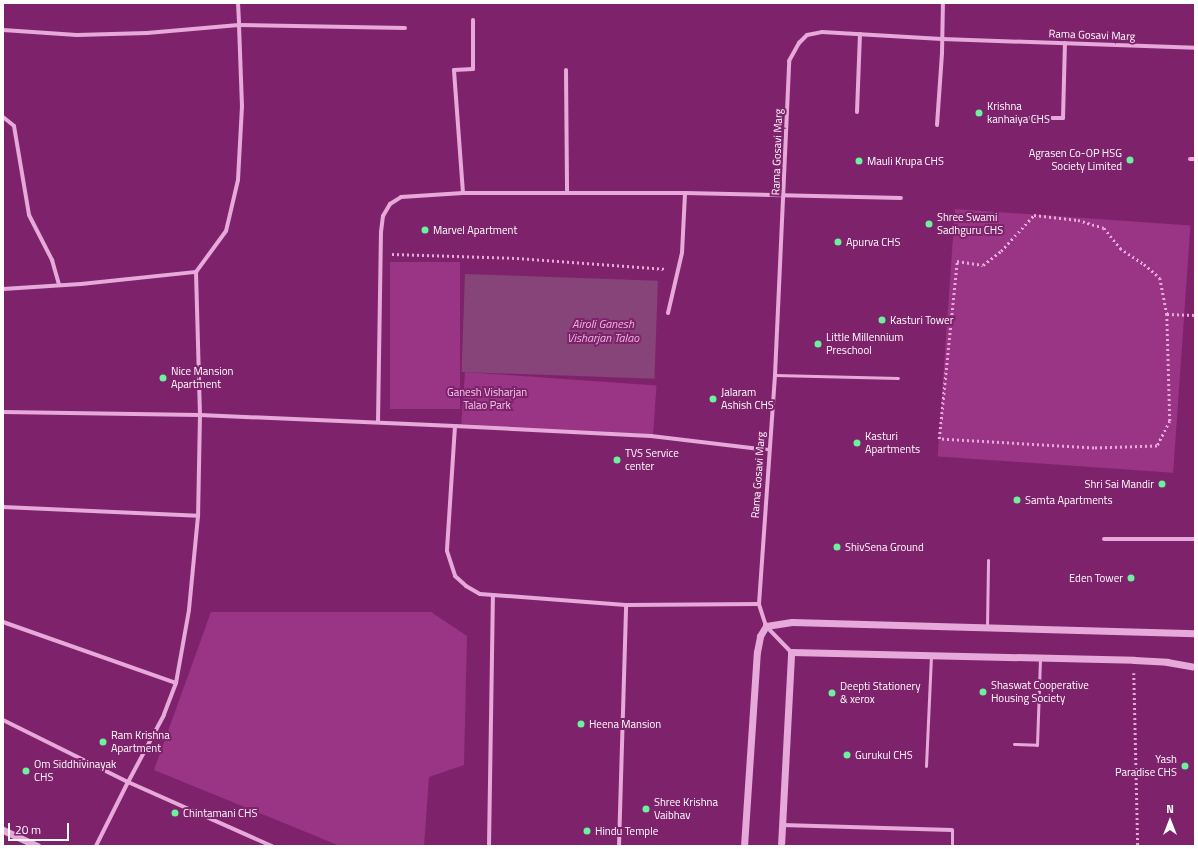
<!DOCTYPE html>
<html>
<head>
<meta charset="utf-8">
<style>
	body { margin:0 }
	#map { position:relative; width:1198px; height:849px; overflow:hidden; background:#7e236b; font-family:"Titillium Web",sans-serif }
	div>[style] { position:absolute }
	.green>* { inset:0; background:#9a3485; transform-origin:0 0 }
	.water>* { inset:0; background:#874478; transform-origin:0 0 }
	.path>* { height:2.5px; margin-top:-1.25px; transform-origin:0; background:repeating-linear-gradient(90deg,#e6a9da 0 2px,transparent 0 5px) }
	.service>* { height:3px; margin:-1.5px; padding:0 1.5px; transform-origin:1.5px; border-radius:1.5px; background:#e6a9da }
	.minor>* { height:4px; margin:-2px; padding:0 2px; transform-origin:2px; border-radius:2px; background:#e6a9da }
	.tertiary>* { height:7px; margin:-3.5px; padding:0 3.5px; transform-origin:3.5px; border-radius:3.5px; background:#e6a9da }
	.dots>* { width:11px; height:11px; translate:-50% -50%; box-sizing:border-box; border:2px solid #7e236b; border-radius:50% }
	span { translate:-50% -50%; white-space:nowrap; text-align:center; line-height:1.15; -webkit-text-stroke:4px #7e236b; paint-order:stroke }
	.street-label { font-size:11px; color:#fff }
	.poi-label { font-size:11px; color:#fff }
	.left { translate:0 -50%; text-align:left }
	.right { translate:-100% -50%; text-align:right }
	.park-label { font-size:11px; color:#f5cced }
	.water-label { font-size:12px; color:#eeb4e2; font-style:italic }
	.frame { position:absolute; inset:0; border:4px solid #fff; pointer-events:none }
	.north { position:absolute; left:1150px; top:801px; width:40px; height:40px; -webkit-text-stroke:3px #7e236b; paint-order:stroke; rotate:0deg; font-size:11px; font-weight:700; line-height:16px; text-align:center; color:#fff }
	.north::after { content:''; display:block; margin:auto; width:14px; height:18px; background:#fff; clip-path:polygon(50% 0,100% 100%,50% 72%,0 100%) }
	.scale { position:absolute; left:8px; top:823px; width:61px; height:18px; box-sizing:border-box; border:2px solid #fff; border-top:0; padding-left:5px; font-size:12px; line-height:14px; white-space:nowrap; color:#fff; -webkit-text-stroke:3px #7e236b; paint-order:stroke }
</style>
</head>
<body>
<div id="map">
	<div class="green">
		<div style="left:955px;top:209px;width:236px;height:248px;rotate:4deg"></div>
		<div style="left:390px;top:262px;width:70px;height:147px"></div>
		<div style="left:465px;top:372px;width:192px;height:52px;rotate:4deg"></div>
		<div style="clip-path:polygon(211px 612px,431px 612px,467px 636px,464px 765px,429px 777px,424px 846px,340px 846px,154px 770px)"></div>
	</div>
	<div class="water">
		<div style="left:465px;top:274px;width:193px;height:98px;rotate:2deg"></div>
	</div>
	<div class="path">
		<div style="left:1034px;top:215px;width:44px;rotate:6.5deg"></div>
		<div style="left:1078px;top:220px;width:27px;rotate:17deg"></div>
		<div style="left:1104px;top:228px;width:26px;rotate:51deg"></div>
		<div style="left:1120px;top:248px;width:29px;rotate:34deg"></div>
		<div style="left:1144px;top:264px;width:21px;rotate:41deg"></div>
		<div style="left:1160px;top:278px;width:37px;rotate:79deg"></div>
		<div style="left:1167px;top:314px;width:107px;rotate:88.4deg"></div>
		<div style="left:1170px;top:421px;width:28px;rotate:117deg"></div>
		<div style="left:1157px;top:446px;width:63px;rotate:178.2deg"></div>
		<div style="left:1094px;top:448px;width:155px;rotate:-176.7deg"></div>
		<div style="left:939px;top:439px;width:179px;rotate:-84.2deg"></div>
		<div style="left:957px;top:261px;width:26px;rotate:9deg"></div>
		<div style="left:983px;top:265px;width:23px;rotate:-38deg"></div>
		<div style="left:1001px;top:251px;width:49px;rotate:-47.5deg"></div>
		<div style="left:392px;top:254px;width:125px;rotate:1.8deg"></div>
		<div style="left:517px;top:258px;width:150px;rotate:4.2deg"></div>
		<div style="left:1167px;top:314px;width:28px;rotate:2deg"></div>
		<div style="left:1134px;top:673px;width:173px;rotate:88.7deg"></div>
	</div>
	<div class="service">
		<div style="left:775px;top:375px;width:123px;rotate:1.4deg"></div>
		<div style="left:987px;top:627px;width:67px;rotate:-89.1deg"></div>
		<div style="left:1014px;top:744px;width:23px;rotate:2deg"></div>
		<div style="left:1037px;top:745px;width:86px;rotate:-88deg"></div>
		<div style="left:926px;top:766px;width:110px;rotate:-87.4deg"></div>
		<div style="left:952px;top:846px;width:16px;rotate:-90deg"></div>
	</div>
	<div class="minor">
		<div style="left:238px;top:3px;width:22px;rotate:87deg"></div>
		<div style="left:239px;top:25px;width:166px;rotate:1deg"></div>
		<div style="left:3px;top:30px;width:74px;rotate:3.9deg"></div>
		<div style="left:77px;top:35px;width:70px;rotate:-1.6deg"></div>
		<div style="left:147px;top:33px;width:92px;rotate:-5deg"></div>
		<div style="left:239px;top:25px;width:81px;rotate:87.9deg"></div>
		<div style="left:242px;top:106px;width:74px;rotate:93.1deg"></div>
		<div style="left:238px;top:180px;width:52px;rotate:103.2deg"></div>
		<div style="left:226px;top:231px;width:51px;rotate:126.2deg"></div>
		<div style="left:196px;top:272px;width:143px;rotate:88.4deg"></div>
		<div style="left:200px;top:415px;width:101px;rotate:91.1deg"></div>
		<div style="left:198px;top:516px;width:94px;rotate:95.5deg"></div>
		<div style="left:189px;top:610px;width:74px;rotate:100.1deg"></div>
		<div style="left:176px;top:683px;width:34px;rotate:111deg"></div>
		<div style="left:164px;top:715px;width:76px;rotate:118.2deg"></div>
		<div style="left:128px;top:782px;width:72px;rotate:116.6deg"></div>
		<div style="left:566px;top:70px;width:123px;rotate:89.5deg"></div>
		<div style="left:857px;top:112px;width:78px;rotate:-87.8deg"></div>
		<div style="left:3px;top:117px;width:14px;rotate:39deg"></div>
		<div style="left:14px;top:126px;width:90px;rotate:80.4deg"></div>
		<div style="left:29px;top:215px;width:51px;rotate:62.9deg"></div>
		<div style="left:52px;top:260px;width:26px;rotate:74deg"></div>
		<div style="left:1010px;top:118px;width:53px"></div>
		<div style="left:1063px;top:118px;width:75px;rotate:-88.5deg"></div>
		<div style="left:937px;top:125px;width:72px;rotate:-86deg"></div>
		<div style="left:942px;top:53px;width:50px;rotate:-88.9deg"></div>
		<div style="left:1190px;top:159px;width:5px"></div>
		<div style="left:463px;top:193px;width:123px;rotate:-94.2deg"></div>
		<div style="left:454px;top:70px;width:19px;rotate:-3deg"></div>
		<div style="left:473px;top:69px;width:49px;rotate:-90deg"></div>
		<div style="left:3px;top:289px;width:78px;rotate:-3.7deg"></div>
		<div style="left:81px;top:284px;width:116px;rotate:-6deg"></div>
		<div style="left:668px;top:313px;width:62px;rotate:-76.9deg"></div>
		<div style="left:682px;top:253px;width:60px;rotate:-87.1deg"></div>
		<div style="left:3px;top:412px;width:197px;rotate:0.9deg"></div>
		<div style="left:200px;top:415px;width:255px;rotate:2.5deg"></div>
		<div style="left:455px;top:426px;width:196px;rotate:2.9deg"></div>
		<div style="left:651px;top:436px;width:119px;rotate:6.8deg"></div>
		<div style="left:378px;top:422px;width:190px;rotate:-89.1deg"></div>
		<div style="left:381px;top:232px;width:16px;rotate:-83deg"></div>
		<div style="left:383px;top:216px;width:14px;rotate:-60deg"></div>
		<div style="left:390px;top:204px;width:13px;rotate:-32deg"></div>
		<div style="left:401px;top:197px;width:62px;rotate:-3.7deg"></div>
		<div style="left:463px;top:193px;width:222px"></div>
		<div style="left:685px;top:193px;width:216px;rotate:1.3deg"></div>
		<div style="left:455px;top:426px;width:125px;rotate:93.7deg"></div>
		<div style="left:447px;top:551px;width:26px;rotate:72deg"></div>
		<div style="left:455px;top:576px;width:15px;rotate:42deg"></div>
		<div style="left:466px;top:586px;width:16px;rotate:30deg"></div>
		<div style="left:480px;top:594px;width:146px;rotate:4.3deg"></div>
		<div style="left:626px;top:605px;width:133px;rotate:-0.4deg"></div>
		<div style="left:3px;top:507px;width:195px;rotate:2.6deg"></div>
		<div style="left:1104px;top:539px;width:91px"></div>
		<div style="left:3px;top:622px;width:183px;rotate:19.4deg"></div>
		<div style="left:791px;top:652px;width:36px;rotate:-134deg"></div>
		<div style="left:766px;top:626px;width:23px;rotate:-108deg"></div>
		<div style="left:759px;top:604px;width:230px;rotate:-86deg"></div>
		<div style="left:775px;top:375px;width:314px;rotate:-87.4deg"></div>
		<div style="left:789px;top:61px;width:21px;rotate:-61deg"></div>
		<div style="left:799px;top:43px;width:11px;rotate:-45deg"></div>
		<div style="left:807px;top:35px;width:15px;rotate:-11deg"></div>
		<div style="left:822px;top:32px;width:120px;rotate:3.3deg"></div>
		<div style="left:942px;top:39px;width:253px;rotate:2deg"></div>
		<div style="left:3px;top:720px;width:140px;rotate:26.4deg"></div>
		<div style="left:128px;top:782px;width:158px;rotate:24deg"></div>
		<div style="left:782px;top:825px;width:170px;rotate:1.7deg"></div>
		<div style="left:489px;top:846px;width:251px;rotate:-89.1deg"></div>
		<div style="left:619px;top:846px;width:241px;rotate:-88.3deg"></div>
	</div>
	<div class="tertiary">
		<div style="left:3px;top:830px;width:38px;rotate:25deg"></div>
		<div style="left:744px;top:846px;width:194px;rotate:-86.2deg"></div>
		<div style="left:757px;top:652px;width:16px;rotate:-79deg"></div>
		<div style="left:760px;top:636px;width:12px;rotate:-59deg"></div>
		<div style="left:766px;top:626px;width:26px;rotate:-9deg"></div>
		<div style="left:792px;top:622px;width:403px;rotate:1.6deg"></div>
		<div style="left:781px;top:846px;width:194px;rotate:-87deg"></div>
		<div style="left:791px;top:652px;width:343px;rotate:1.3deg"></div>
		<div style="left:1134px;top:660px;width:33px;rotate:3deg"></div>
		<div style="left:1167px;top:662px;width:28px;rotate:10deg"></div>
	</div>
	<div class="dots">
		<div style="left:979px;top:113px;background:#6cf19d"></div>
		<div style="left:1130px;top:160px;background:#6cf19d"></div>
		<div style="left:859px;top:161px;background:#6cf19d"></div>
		<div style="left:929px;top:224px;background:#6cf19d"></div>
		<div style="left:425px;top:230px;background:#6cf19d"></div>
		<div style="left:838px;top:242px;background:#6cf19d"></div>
		<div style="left:882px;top:320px;background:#6cf19d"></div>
		<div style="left:818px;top:344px;background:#6cf19d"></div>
		<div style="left:163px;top:378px;background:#6cf19d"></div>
		<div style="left:713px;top:399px;background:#6cf19d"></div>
		<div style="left:857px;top:443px;background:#6cf19d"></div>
		<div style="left:617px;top:460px;background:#6cf19d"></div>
		<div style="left:1162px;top:484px;background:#6cf19d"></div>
		<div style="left:1017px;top:500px;background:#6cf19d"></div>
		<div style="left:837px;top:547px;background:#6cf19d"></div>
		<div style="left:1131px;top:578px;background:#6cf19d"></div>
		<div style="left:983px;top:692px;background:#6cf19d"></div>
		<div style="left:832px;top:693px;background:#6cf19d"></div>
		<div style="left:581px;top:724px;background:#6cf19d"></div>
		<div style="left:103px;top:742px;background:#6cf19d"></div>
		<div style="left:847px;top:755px;background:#6cf19d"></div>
		<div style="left:1185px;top:766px;background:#6cf19d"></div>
		<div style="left:26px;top:771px;background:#6cf19d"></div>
		<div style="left:646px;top:809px;background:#6cf19d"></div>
		<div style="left:175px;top:813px;background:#6cf19d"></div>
		<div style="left:587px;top:831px;background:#6cf19d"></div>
	</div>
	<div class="street-label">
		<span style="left:1092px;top:35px;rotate:2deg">Rama Gosavi Marg</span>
		<span style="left:777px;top:152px;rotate:-88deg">Rama Gosavi Marg</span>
		<span style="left:758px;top:475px;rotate:-86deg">Rama Gosavi Marg</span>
	</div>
	<div class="poi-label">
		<span class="left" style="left:987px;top:113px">Krishna<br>kanhaiya CHS</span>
		<span class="right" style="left:1122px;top:160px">Agrasen Co-OP HSG<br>Society Limited</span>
		<span class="left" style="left:867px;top:161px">Mauli Krupa CHS</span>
		<span class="left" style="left:937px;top:224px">Shree Swami<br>Sadhguru CHS</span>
		<span class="left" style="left:433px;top:230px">Marvel Apartment</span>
		<span class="left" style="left:846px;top:242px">Apurva CHS</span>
		<span class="left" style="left:890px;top:320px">Kasturi Tower</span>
		<span class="left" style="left:826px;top:344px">Little Millennium<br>Preschool</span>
		<span class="left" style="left:171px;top:378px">Nice Mansion<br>Apartment</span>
		<span class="left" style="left:721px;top:399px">Jalaram<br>Ashish CHS</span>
		<span class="left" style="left:865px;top:443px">Kasturi<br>Apartments</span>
		<span class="left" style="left:625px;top:460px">TVS Service<br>center</span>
		<span class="right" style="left:1154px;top:484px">Shri Sai Mandir</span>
		<span class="left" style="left:1025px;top:500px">Samta Apartments</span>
		<span class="left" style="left:845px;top:547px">ShivSena Ground</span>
		<span class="right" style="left:1123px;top:578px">Eden Tower</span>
		<span class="left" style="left:991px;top:692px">Shaswat Cooperative<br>Housing Society</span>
		<span class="left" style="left:840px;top:693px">Deepti Stationery<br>&amp; xerox</span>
		<span class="left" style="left:589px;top:724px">Heena Mansion</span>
		<span class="left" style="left:111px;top:742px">Ram Krishna<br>Apartment</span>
		<span class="left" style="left:855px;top:755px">Gurukul CHS</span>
		<span class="right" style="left:1177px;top:766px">Yash<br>Paradise CHS</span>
		<span class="left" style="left:34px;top:771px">Om Siddhivinayak<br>CHS</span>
		<span class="left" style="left:654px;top:809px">Shree Krishna<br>Vaibhav</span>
		<span class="left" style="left:183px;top:813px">Chintamani CHS</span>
		<span class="left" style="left:595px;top:831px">Hindu Temple</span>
	</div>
	<div class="park-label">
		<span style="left:487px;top:399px">Ganesh Visharjan<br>Talao Park</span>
	</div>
	<div class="water-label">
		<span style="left:603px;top:331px">Airoli Ganesh<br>Visharjan Talao</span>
	</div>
	<div class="frame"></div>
	<div class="north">N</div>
	<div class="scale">20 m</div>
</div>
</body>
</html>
